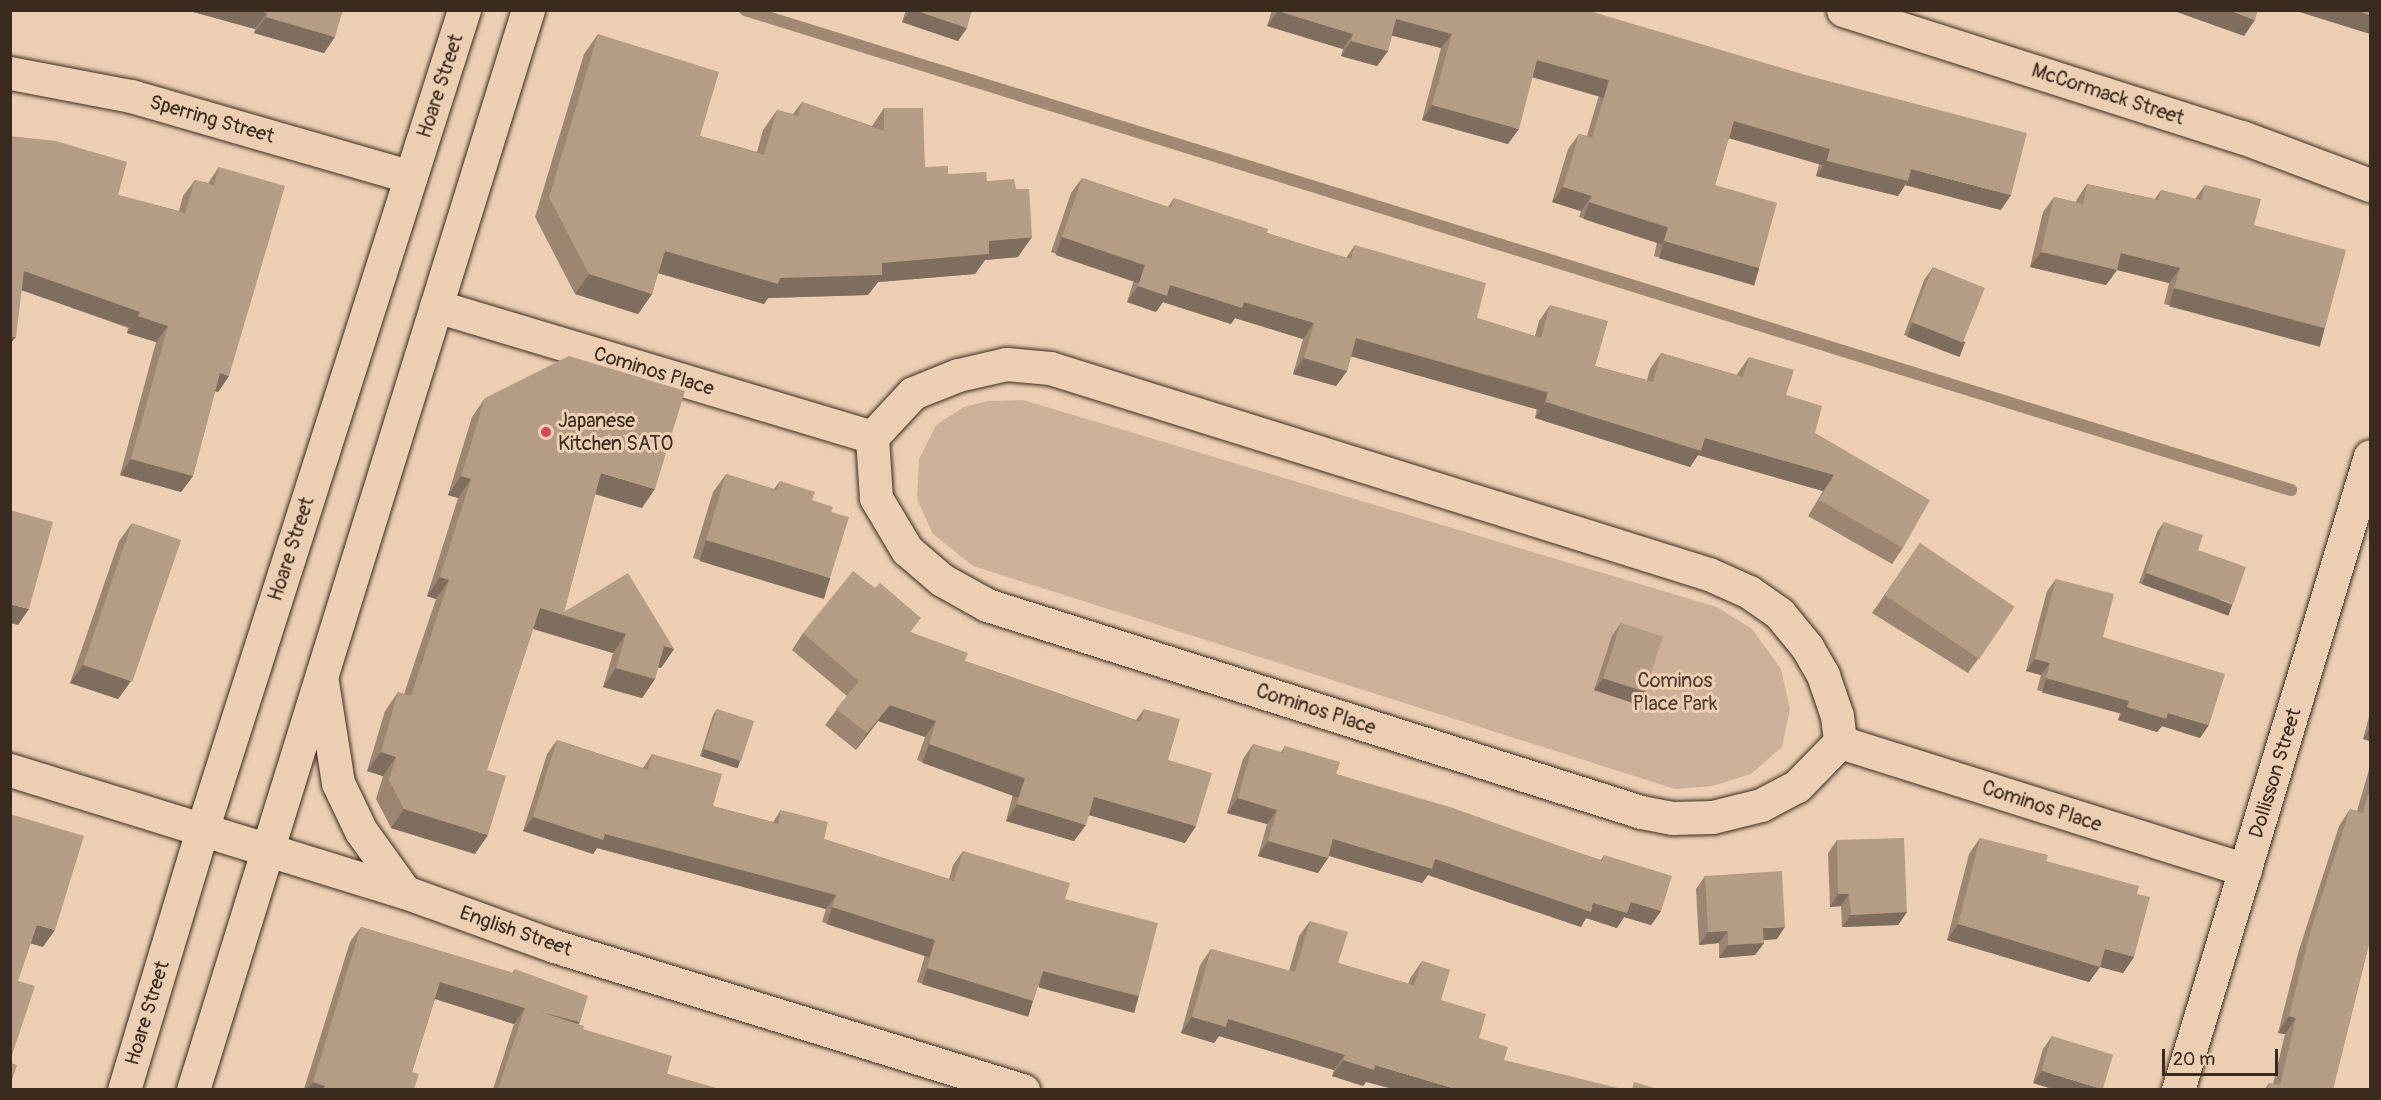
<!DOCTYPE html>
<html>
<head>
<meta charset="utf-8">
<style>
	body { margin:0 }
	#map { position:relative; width:2381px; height:1100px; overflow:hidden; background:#eccfb3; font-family:Pangolin,sans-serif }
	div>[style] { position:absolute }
	.green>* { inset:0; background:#ccb198 }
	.stream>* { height:12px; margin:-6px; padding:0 6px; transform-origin:6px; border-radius:6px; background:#a08873 }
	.roads { filter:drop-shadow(0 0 2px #3b2a1e) drop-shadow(0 0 2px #3b2a1e) }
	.minor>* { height:33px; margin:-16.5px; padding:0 16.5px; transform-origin:16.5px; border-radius:16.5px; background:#eccfb3 }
	.tertiary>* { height:33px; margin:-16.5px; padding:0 16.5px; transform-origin:16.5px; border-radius:16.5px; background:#eccfb3 }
	.secondary>* { height:33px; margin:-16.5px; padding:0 16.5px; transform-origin:16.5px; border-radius:16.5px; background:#eccfb3 }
	.wall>* { inset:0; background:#9c8672 }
	.shaded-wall>* { inset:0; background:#7f6d5d; transform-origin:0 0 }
	.building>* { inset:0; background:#b59c85; transform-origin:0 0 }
	.dots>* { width:16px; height:16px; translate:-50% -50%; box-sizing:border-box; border:3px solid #eccfb3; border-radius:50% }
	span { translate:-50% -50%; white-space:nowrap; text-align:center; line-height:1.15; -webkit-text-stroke:6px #eccfb3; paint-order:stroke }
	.street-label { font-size:20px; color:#3b2a1e }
	.poi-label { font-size:20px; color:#3b2a1e }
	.left { translate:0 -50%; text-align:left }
	.park-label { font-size:20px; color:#513e30 }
	.frame { position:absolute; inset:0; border:12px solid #3b2a1e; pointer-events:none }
	.scale { position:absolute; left:2162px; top:1049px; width:116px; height:27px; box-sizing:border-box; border:3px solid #3b2a1e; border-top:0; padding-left:8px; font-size:18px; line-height:21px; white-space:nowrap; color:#3b2a1e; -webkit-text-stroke:4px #eccfb3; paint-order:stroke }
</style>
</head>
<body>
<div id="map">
	<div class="green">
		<div style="clip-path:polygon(1023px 400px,1717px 607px,1752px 629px,1781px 669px,1790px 709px,1782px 747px,1751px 774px,1712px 786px,1675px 789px,973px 566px,933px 534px,917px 499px,919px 459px,936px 425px,964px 407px,988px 401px)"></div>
	</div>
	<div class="stream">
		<div style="left:745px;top:10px;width:1619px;rotate:17.25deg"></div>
	</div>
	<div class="roads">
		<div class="minor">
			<div style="left:1843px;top:10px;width:419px;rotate:17.7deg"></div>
			<div style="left:2242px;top:137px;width:137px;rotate:20.6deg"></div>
			<div style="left:10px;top:73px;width:123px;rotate:10.8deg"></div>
			<div style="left:131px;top:96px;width:291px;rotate:16.1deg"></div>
			<div style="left:436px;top:306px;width:455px;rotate:16.7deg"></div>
			<div style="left:1006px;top:364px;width:44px;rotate:5.2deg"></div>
			<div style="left:1050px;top:368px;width:690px;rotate:17.36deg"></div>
			<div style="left:1709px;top:574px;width:44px;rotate:24.2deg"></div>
			<div style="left:1749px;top:592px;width:38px;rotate:35deg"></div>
			<div style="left:1780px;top:614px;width:43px;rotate:50.7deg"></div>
			<div style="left:1807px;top:647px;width:32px;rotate:60deg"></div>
			<div style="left:1823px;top:675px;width:43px;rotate:71.1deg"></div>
			<div style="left:1837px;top:716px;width:26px;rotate:83deg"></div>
			<div style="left:1840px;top:742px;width:62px;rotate:134.3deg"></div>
			<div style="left:1797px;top:786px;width:41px;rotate:152.2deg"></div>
			<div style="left:1761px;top:805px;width:50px;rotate:166.2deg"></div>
			<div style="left:1712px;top:817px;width:40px;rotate:178.6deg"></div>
			<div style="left:1672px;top:818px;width:32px;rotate:-169deg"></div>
			<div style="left:1641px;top:812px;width:686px;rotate:-162.44deg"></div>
			<div style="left:987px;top:605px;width:51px;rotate:-150.9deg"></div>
			<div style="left:942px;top:580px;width:46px;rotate:-139.4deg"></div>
			<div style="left:907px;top:550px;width:61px;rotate:-120.8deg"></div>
			<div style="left:876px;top:498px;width:61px;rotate:-93.8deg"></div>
			<div style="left:872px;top:437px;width:60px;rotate:-47deg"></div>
			<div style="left:913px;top:393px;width:48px;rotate:-21.8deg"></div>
			<div style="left:958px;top:375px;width:49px;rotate:-12.9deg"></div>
			<div style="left:1840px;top:742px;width:425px;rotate:17.5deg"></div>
			<div style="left:2178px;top:1090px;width:662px;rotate:-73.15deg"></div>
		</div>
		<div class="tertiary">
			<div style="left:322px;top:682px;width:102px;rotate:81deg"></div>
			<div style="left:338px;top:783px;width:53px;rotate:64.4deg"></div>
			<div style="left:361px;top:831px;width:75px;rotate:54.2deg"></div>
			<div style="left:10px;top:770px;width:413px;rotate:17.2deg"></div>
			<div style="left:405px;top:892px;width:158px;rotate:19.9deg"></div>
			<div style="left:554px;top:946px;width:491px;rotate:17.1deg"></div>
		</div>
		<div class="secondary">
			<div style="left:124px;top:1090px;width:271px;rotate:-73.3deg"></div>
			<div style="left:202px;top:830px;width:861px;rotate:-72.28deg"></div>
			<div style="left:193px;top:1090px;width:1131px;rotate:-72.77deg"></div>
		</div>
	</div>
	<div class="wall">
		<div style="clip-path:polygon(186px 10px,343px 10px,324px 53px,254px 33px,255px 29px)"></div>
		<div style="clip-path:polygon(906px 10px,972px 10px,958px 41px,902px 22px)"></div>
		<div style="clip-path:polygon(1272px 10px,1586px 10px,2001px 210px,1905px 185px,1898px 196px,1816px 176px,1819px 164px,1729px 137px,1715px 185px,1759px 268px,1748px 283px,1654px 256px,1657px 242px,1579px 217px,1581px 211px,1552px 202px,1568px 149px,1579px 134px,1587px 136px,1599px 95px,1533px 76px,1508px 144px,1422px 120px,1441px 48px,1392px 35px,1388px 51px,1377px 66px,1341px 56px,1343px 49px,1267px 26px)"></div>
		<div style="clip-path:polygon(598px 34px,700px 136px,757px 152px,763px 130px,777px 110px,793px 114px,802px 102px,872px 126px,884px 108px,925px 167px,948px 174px,987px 181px,1018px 257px,985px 260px,975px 274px,878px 282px,868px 295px,768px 298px,764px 304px,658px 273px,652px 294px,638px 314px,575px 294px,535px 217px,584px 54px)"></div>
		<div style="clip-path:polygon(10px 136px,118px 195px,179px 211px,183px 196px,195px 180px,208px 183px,219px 167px,229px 376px,218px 392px,215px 391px,193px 476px,181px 492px,120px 475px,156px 342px,127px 333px,128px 328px,22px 290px)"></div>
		<div style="clip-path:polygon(1082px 178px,1168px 207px,1174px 198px,1267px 233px,1346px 258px,1355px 245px,1477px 318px,1535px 336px,1539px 321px,1550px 305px,1595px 366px,1647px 380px,1650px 369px,1661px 353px,1737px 375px,1738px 373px,1749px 357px,1786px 395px,1903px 548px,1892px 564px,1808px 516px,1823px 491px,1698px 455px,1690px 467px,1535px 418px,1537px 407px,1351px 356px,1347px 371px,1336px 386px,1293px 374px,1303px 339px,1235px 318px,1231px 324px,1163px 302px,1156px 312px,1127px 302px,1134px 280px,1051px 252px,1071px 193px)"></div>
		<div style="clip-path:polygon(2087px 184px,2155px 199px,2161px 190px,2195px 199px,2205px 185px,2254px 225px,2325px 328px,2314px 343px,2164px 304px,2169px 283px,2117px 270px,2106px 285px,2030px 267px,2043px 212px,2054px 197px,2076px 202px,2077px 199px)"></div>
		<div style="clip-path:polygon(1933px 267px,1956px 355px,1904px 335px,1924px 280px)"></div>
		<div style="clip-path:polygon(485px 398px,642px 508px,595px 494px,564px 612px,674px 649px,661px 668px,658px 668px,655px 679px,642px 698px,603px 687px,613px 653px,533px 629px,487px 770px,475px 854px,391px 828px,376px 799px,383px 776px,367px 771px,385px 711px,398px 692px,404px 694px,436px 599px,427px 596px,458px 498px,448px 495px,472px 417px)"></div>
		<div style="clip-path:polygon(726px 474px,774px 489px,780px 481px,831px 512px,818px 596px,693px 558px,713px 492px)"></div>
		<div style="clip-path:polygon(2164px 522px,2198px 550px,2226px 614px,2139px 583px,2157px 532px)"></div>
		<div style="clip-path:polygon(132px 523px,131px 681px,118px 699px,70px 683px,119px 541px)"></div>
		<div style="clip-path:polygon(1920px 543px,1981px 655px,1968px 673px,1872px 613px)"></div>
		<div style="clip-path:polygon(2056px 579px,2103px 637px,2200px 738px,2162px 726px,2157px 732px,2118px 720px,2120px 713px,2037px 690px,2041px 675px,2026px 671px,2047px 591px)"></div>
		<div style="clip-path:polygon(1621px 623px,1636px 704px,1594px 690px,1612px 636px)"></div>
		<div style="clip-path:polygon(911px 632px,965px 661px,1136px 720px,1144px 709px,1168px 760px,1185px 843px,1089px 815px,1074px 841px,1006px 821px,1013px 794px,917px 760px,925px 737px,878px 721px,856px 750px,825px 725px,847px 696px,792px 650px,803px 633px)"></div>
		<div style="clip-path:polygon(717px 709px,740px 761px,736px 768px,700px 756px,713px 715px)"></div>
		<div style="clip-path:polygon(2370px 713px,2370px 741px,2363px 739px)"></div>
		<div style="clip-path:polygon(557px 740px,643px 768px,652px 754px,713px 806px,773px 822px,781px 810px,824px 839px,949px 879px,953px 865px,963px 851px,1065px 899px,1139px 996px,1129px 1010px,1038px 986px,1033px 1001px,1023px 1015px,917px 982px,925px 955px,822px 922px,826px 909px,597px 848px,593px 854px,523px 831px,547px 754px)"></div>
		<div style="clip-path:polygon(1253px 744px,1281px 752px,1285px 746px,1336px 774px,1601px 860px,1604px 855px,1661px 911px,1651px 925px,1624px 917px,1617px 928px,1586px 918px,1581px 927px,1428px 875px,1422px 883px,1329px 856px,1328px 858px,1318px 873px,1258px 856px,1267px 824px,1227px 813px,1243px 759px)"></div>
		<div style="clip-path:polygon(2370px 766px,2370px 940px,2333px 1089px,2265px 1089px,2269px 1083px,2273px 1084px,2285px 1034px,2278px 1033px,2299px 950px,2339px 826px,2350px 809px,2357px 811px)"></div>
		<div style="clip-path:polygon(1980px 838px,2137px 894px,2134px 957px,2123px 973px,2100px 967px,2089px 982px,1947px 940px,1969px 854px)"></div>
		<div style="clip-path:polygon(1837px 840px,1907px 912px,1898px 925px,1842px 927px,1841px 906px,1830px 907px,1828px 853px)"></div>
		<div style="clip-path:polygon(1705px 876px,1777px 939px,1764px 940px,1764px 943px,1755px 955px,1719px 958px,1719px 943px,1699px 945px,1696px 889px)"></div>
		<div style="clip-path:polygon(1310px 921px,1338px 963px,1408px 984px,1411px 977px,1422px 961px,1450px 970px,1363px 1086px,1332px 1076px,1334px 1070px,1219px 1036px,1214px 1043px,1181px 1033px,1200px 965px,1211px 949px,1289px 971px,1299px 936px)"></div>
		<div style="clip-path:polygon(361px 927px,512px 973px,515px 969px,578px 1024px,583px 1029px,667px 1074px,719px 1089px,493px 1089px,514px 1024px,435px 999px,412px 1072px,414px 1089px,304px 1089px,350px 942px)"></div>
		<div style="clip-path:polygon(2052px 1036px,2053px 1089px,2033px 1083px,2043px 1049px)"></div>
	</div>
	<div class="shaded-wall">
		<div style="clip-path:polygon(186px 10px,256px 10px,267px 13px,255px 29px)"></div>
		<div style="clip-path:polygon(910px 10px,914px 10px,967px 28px,958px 41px,902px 22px)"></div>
		<div style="clip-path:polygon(2175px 10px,2229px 10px,2255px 20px,2244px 36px,2174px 11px)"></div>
		<div style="clip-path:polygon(2293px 10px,2356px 10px,2370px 15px,2370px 34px)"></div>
		<div style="clip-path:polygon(1278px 11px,1353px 34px,1343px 49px,1267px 26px)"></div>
		<div style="clip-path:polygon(266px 17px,335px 37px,324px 53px,254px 33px)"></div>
		<div style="clip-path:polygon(1396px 19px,1452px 34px,1441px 48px,1385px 34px)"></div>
		<div style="clip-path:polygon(1351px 41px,1388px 51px,1377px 66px,1341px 56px)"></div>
		<div style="left:1537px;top:60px;width:75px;height:18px;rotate:16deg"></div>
		<div style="clip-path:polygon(1432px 105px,1519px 129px,1508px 144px,1422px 120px)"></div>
		<div style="left:1734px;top:121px;width:100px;height:18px;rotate:16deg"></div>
		<div style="clip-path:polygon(1827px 161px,1911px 169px,2011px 195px,2001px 210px,1905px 185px,1898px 196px,1816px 176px)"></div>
		<div style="clip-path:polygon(1563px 187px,1592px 196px,1581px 211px,1552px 202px)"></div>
		<div style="left:1589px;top:202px;width:83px;height:18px;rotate:18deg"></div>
		<div style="clip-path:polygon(1032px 237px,1018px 257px,985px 260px,975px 274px,878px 282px,868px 295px,768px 298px,764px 304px,651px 271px,665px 251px,780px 278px,989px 241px)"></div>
		<div style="left:1062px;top:237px;width:88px;height:19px;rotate:19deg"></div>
		<div style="left:1664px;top:241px;width:99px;height:18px;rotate:16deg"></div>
		<div style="clip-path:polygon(2041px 252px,2121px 253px,2180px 268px,2169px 283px,2117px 270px,2106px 285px,2030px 267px)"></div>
		<div style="left:24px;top:271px;width:123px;height:19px;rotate:19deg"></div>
		<div style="clip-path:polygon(589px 274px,652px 294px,638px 314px,575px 294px)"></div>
		<div style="clip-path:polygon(1170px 285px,1244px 302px,1314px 323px,1303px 339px,1235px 318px,1231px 324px,1163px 302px,1156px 312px,1127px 302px,1138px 286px)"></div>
		<div style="left:2174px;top:288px;width:156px;height:19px;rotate:15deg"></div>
		<div style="clip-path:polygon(138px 316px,168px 326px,156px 342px,127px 333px)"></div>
		<div style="left:1913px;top:322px;width:56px;height:16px;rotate:21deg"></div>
		<div style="clip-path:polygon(10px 336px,16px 337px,10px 344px)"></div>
		<div style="left:1356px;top:338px;width:199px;height:19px;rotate:16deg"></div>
		<div style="clip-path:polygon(1304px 358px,1347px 371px,1336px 386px,1293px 374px)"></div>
		<div style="clip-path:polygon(220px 373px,229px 376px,218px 392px,208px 389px)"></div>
		<div style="clip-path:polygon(1546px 402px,1705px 438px,1834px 475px,1823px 491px,1698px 455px,1690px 467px,1535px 418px)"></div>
		<div style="clip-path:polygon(131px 459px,193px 476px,181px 492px,120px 475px)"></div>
		<div style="clip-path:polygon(601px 473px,655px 489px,642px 508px,588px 492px)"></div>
		<div style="clip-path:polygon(461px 476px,471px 479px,458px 498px,448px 495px)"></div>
		<div style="left:706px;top:540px;width:130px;height:22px;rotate:17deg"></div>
		<div style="left:2146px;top:573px;width:92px;height:12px;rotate:20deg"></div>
		<div style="clip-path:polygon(440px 577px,449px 580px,436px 599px,427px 596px)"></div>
		<div style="clip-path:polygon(10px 604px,29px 609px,18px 625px,10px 623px)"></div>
		<div style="clip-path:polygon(540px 608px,626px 634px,613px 653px,527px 627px)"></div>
		<div style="clip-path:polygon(664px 646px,674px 649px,661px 668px,651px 665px)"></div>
		<div style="clip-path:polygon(2035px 659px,2050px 663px,2041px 675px,2026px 671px)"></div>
		<div style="clip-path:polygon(83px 665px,131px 681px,118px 699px,70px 683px)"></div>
		<div style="clip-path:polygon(616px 668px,655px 679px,642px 698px,603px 687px)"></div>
		<div style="clip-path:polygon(1603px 678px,1645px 691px,1636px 704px,1594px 690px)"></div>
		<div style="left:2046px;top:678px;width:86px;height:15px;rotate:15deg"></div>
		<div style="clip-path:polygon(890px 705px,936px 721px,925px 737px,878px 721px,856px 750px,867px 733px)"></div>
		<div style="clip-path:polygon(2127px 707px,2168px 713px,2209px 725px,2200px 738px,2162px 726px,2157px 732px,2118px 720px)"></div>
		<div style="clip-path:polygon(2370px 728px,2370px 741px,2363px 739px)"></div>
		<div style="left:929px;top:744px;width:102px;height:20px;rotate:20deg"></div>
		<div style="left:704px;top:749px;width:38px;height:8px;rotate:18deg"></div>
		<div style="clip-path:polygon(381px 752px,396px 757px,383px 776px,367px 771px)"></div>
		<div style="clip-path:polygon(1094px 797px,1196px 826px,1185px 843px,1082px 813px)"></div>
		<div style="clip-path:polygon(1238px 798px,1277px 810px,1267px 824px,1227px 813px)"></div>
		<div style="clip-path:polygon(1017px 804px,1086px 825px,1074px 841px,1006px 821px)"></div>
		<div style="clip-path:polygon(404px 809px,488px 835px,475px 854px,391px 828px)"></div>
		<div style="clip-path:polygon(533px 817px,605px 834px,836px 895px,826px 909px,597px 848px,593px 854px,523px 831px)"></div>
		<div style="clip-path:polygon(1333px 839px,1435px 859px,1593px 903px,1631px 902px,1661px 911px,1651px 925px,1624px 917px,1617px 928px,1586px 918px,1581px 927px,1428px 875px,1422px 883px,1323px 854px)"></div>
		<div style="clip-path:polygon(1268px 841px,1328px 858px,1318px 873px,1258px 856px)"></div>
		<div style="clip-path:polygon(1838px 894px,1849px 894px,1841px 906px,1830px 907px)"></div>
		<div style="left:832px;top:907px;width:108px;height:18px;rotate:18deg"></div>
		<div style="clip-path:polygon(1907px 912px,1898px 925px,1842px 927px,1851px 915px)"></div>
		<div style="clip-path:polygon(1958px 924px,2105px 949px,2134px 957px,2123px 973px,2100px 967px,2089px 982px,1947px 940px)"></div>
		<div style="clip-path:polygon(37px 925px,55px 930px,43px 947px,25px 942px)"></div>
		<div style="clip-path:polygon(1785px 927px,1777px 939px,1754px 941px,1763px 928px)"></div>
		<div style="clip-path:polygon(1728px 931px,1719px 943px,1699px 945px,1708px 932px)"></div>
		<div style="clip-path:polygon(1764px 943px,1755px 955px,1719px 958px,1728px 945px)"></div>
		<div style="left:927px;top:968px;width:111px;height:17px;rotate:17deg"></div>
		<div style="left:1043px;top:971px;width:99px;height:17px;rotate:15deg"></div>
		<div style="clip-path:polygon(440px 982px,525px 1008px,514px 1024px,429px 997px)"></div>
		<div style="clip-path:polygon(541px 1012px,580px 1022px,569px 1037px)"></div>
		<div style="clip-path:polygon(2289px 1016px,2296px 1018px,2285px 1034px,2278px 1033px)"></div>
		<div style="clip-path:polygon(1192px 1017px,1228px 1019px,1345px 1055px,1334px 1070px,1219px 1036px,1214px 1043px,1181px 1033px)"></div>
		<div style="clip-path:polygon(1343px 1060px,1375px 1065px,1456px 1089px,1393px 1089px,1366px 1082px,1363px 1086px,1332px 1076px)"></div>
		<div style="clip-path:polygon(2042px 1071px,2102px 1089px,2053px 1089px,2033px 1083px)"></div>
		<div style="clip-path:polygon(313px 1082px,325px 1086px,323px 1089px,307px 1089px)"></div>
	</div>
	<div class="building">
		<div style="clip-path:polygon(256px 10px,343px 10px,335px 37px,266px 17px,267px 13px)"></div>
		<div style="clip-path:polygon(914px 10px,972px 10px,967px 28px)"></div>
		<div style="clip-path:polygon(1586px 10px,1809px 76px,2027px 133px,2011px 195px,1911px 169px,1908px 181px,1827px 161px,1830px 149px,1734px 121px,1715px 185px,1777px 203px,1759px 268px,1664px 241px,1668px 227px,1589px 202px,1592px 196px,1563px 187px,1579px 134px,1592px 138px,1609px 80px,1537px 60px,1519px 129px,1432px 105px,1452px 34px,1396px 19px,1388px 51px,1351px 41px,1353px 34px,1278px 11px)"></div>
		<div style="clip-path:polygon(2229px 10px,2258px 10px,2255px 20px)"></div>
		<div style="clip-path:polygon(2356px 10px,2370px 10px,2370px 15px)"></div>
		<div style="clip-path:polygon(598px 34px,719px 72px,700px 136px,764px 155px,777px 110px,798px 116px,802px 102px,884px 131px,884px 108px,923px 108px,925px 167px,948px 166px,948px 174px,986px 172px,987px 181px,1014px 179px,1016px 189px,1029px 189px,1032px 237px,989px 241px,989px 254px,882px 263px,882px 275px,780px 278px,778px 284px,665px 251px,652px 294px,589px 274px,549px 197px)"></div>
		<div style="clip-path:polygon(10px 136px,56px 141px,127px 162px,118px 195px,185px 213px,195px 180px,214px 185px,219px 167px,285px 186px,229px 376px,220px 373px,193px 476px,131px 459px,168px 326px,138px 316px,140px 312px,24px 271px,16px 337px,10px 336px)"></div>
		<div style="clip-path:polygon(1082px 178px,1171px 208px,1174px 198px,1268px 229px,1267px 233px,1351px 259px,1355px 245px,1486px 283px,1477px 318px,1541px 338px,1550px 305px,1608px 321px,1595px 366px,1653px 382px,1661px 353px,1743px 377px,1749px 357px,1794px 370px,1786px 395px,1822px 406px,1815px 433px,1930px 500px,1903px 548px,1819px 500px,1834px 475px,1705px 438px,1701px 451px,1546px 402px,1548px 392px,1356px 338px,1347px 371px,1304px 358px,1314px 323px,1244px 302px,1242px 308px,1170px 285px,1167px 296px,1138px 286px,1145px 265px,1062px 237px)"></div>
		<div style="clip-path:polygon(2087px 184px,2158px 200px,2161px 190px,2201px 200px,2205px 185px,2261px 199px,2254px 225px,2346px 250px,2325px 328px,2174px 288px,2180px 268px,2121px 253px,2117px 270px,2041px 252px,2054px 197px,2083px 204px)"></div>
		<div style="left:1933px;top:267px;width:56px;height:59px;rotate:22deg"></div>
		<div style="clip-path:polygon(569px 356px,685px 391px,655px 489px,601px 473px,564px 612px,628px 573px,674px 649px,664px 646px,655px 679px,616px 668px,626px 634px,540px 608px,487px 770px,506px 776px,488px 835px,404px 809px,389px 780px,396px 757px,381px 752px,398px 692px,411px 696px,449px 580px,440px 577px,471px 479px,461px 476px,485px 398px)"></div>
		<div style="clip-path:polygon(726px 474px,777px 490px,780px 481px,815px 492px,812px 500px,833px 507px,831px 512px,849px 517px,830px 578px,706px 540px)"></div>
		<div style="clip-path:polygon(10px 510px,53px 522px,29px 609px,10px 604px)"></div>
		<div style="clip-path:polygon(2164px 522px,2203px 535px,2198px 550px,2246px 567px,2233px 604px,2146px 573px)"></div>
		<div style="left:132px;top:523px;width:52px;height:150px;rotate:19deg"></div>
		<div style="left:1920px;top:543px;width:114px;height:63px;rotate:34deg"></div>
		<div style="clip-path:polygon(853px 571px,875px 588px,880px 583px,921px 618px,910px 632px,968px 653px,965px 661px,1140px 722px,1144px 709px,1180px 719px,1168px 760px,1212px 773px,1196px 826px,1094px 797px,1086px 825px,1017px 804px,1025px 778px,929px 744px,936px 721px,890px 705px,867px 733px,836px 709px,859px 681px,803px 633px)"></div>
		<div style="clip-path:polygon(2056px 579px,2114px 594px,2103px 637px,2225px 674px,2209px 725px,2168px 713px,2166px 719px,2127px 707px,2129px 701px,2046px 678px,2050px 663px,2035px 659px)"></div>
		<div style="left:1621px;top:623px;width:44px;height:58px;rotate:18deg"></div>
		<div style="left:717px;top:709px;width:39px;height:42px;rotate:18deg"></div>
		<div style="clip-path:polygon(557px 740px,648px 770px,652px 754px,722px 774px,713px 806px,778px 824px,781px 810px,828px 822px,824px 839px,954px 881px,963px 851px,1070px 883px,1065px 899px,1158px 923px,1139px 996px,1043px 971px,1033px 1001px,927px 968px,935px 940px,832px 907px,836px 895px,605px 834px,603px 840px,533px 817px)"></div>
		<div style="clip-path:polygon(1253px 744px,1283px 753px,1285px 746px,1340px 762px,1336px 774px,1450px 807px,1602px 861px,1604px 855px,1672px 876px,1661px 911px,1631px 902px,1627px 913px,1593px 903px,1591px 912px,1435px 859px,1432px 869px,1333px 839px,1328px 858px,1268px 841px,1277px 810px,1238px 798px)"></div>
		<div style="clip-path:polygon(2370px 788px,2370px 940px,2333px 1089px,2268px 1089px,2269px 1083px,2280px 1085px,2296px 1018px,2289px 1016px,2310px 933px,2350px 809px,2363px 813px)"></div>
		<div style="clip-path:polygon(10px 814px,84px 836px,55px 930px,37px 925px,18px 981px,35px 986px,10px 1061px)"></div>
		<div style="clip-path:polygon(1904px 838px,1907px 912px,1851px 915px,1849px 894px,1838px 894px,1837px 840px)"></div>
		<div style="clip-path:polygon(1980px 838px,2048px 855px,2046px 861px,2139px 886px,2137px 894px,2150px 897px,2134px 957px,2105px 949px,2100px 967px,1958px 924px)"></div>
		<div style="clip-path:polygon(1782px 871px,1785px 927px,1763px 928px,1764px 943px,1728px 945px,1728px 931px,1708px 932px,1705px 876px)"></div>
		<div style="clip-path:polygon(1310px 921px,1348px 932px,1338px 963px,1414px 985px,1422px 961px,1450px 970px,1441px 1000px,1486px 1014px,1479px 1038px,1508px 1047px,1504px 1060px,1622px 1089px,1456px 1089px,1375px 1065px,1374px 1070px,1343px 1060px,1345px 1055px,1228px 1019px,1226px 1027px,1192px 1017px,1211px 949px,1295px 972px)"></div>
		<div style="clip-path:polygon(361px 927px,514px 973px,515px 969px,588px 996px,580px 1022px,541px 1012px,584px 1026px,583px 1029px,672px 1056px,667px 1074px,719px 1089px,498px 1089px,525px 1008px,440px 982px,412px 1072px,419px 1074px,414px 1089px,324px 1089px,325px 1086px,313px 1082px)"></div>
		<div style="left:2052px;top:1036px;width:64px;height:36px;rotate:17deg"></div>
		<div style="clip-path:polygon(10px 1063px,17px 1065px,10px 1086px)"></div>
		<div style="clip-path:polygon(1634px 1082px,1657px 1089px,1632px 1089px)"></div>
	</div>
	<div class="dots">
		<div style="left:546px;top:432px;background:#d1495b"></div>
	</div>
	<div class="street-label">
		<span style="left:440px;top:86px;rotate:-72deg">Hoare Street</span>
		<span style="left:2108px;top:94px;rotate:18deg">McCormack Street</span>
		<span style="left:212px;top:119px;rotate:16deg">Sperring Street</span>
		<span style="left:654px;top:371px;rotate:17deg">Cominos Place</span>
		<span style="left:291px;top:549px;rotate:-72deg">Hoare Street</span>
		<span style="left:1316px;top:709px;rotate:18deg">Cominos Place</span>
		<span style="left:2275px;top:773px;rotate:-73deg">Dollisson Street</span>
		<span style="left:2042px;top:806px;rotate:18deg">Cominos Place</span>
		<span style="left:516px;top:931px;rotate:19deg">English Street</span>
		<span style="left:147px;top:1013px;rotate:-73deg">Hoare Street</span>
	</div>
	<div class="poi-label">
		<span class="left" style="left:558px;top:432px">Japanese<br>Kitchen SATO</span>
	</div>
	<div class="park-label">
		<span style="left:1675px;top:692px">Cominos<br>Place Park</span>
	</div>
	<div class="frame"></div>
	<div class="scale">20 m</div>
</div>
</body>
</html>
